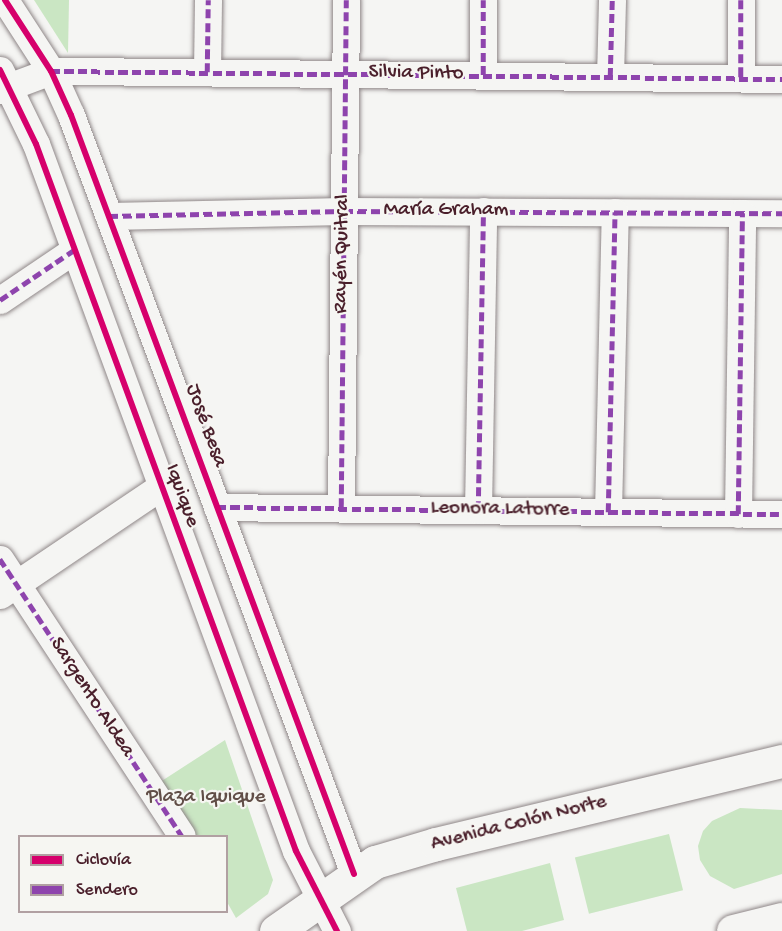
<!DOCTYPE html>
<html>
<head>
<meta charset="utf-8">
<style>
	body { margin:0 }
	#map { position:relative; width:782px; height:931px; overflow:hidden; background:#f5f5f3; font-family:"Gochi Hand",sans-serif }
	div>[style] { position:absolute }
	.green>* { inset:0; background:#cae6c3; transform-origin:0 0 }
	.roads { filter:drop-shadow(0 0 2px #8f8788) drop-shadow(0 0 2px #8f8788) }
	.minor>* { height:27px; margin:-13.5px; padding:0 13.5px; transform-origin:13.5px; border-radius:13.5px; background:#f5f5f3 }
	.primary>* { height:33px; margin:-16.5px; padding:0 16.5px; transform-origin:16.5px; border-radius:16.5px; background:#f5f5f3 }
	.quiet>* { height:4.5px; margin-top:-2.25px; transform-origin:0; background:repeating-linear-gradient(90deg,#8e44ad 0 9px,transparent 0 13.5px) }
	.cycleway>* { height:6px; margin:-3px; padding:0 3px; transform-origin:3px; border-radius:3px; background:#d6006c }
	span { translate:-50% -50%; white-space:nowrap; text-align:center; line-height:1.15; -webkit-text-stroke:4.5px #f6f6f2; paint-order:stroke }
	.street-label { font-size:21px; color:#4a1f2b }
	.park-label { font-size:21px; color:#614e47 }
	.legend { position:absolute; left:18px; top:835px; width:210px; height:78px; box-sizing:border-box; background:#f6f6f2; border:2px solid #b1a0a2; margin:0; padding:8px 10px; list-style:none; font-size:18px; color:#4a1f2b }
	.legend li { display:flex; align-items:center; gap:12px; height:30px }
	.legend b { width:30px; border:2px solid #b1a0a2 }
</style>
</head>
<body>
<div id="map">
	<div class="green">
		<div style="clip-path:polygon(34px 0,69px 0,68px 53px)"></div>
		<div style="clip-path:polygon(225px 740px,273px 880px,268px 894px,236px 918px,227px 902px,226px 836px,186px 836px,154px 786px)"></div>
		<div style="clip-path:polygon(740px 808px,782px 810px,782px 874px,734px 889px,710px 876px,700px 860px,698px 846px,703px 831px,712px 821px)"></div>
		<div style="left:669px;top:834px;width:58px;height:97px;rotate:76deg"></div>
		<div style="clip-path:polygon(550px 863px,564px 920px,522px 931px,467px 931px,456px 888px)"></div>
	</div>
	<div class="roads">
		<div class="minor">
			<div style="left:5px;top:0;width:85px;rotate:57.1deg"></div>
			<div style="left:51px;top:71px;width:48px;rotate:65.6deg"></div>
			<div style="left:71px;top:115px;width:810px;rotate:69.55deg"></div>
			<div style="left:741px;top:0;width:78px;rotate:90deg"></div>
			<div style="left:0;top:70px;width:82px;rotate:64.1deg"></div>
			<div style="left:36px;top:144px;width:753px;rotate:69.81deg"></div>
			<div style="left:296px;top:851px;width:90px;rotate:62.9deg"></div>
			<div style="left:207px;top:72px;width:72px;rotate:-89.2deg"></div>
			<div style="left:483px;top:75px;width:75px;rotate:-90deg"></div>
			<div style="left:610px;top:77px;width:77px;rotate:-88.5deg"></div>
			<div style="left:0;top:90px;width:54px;rotate:-20.4deg"></div>
			<div style="left:51px;top:71px;width:28px"></div>
			<div style="left:79px;top:71px;width:703px;rotate:0.65deg"></div>
			<div style="left:109px;top:216px;width:235px;rotate:-1.2deg"></div>
			<div style="left:344px;top:211px;width:438px;rotate:0.3deg"></div>
			<div style="left:0;top:300px;width:89px;rotate:-34deg"></div>
			<div style="left:217px;top:507px;width:565px;rotate:0.71deg"></div>
			<div style="left:341px;top:507px;width:507px;rotate:-89.43deg"></div>
			<div style="left:478px;top:510px;width:299px;rotate:-89deg"></div>
			<div style="left:608px;top:512px;width:300px;rotate:-88.7deg"></div>
			<div style="left:738px;top:514px;width:301px;rotate:-89.2deg"></div>
			<div style="left:0;top:559px;width:331px;rotate:56.7deg"></div>
			<div style="left:0;top:595px;width:193px;rotate:-34deg"></div>
		</div>
		<div class="primary">
			<div style="left:276px;top:931px;width:121px;rotate:-34.9deg"></div>
			<div style="left:375px;top:862px;width:64px;rotate:-16.4deg"></div>
			<div style="left:436px;top:844px;width:356px;rotate:-13.5deg"></div>
			<div style="left:733px;top:931px;width:50px;rotate:-13.8deg"></div>
		</div>
	</div>
	<div class="quiet">
		<div style="left:741px;top:0;width:78px;rotate:90deg"></div>
		<div style="left:51px;top:71px;width:731px;rotate:0.63deg"></div>
		<div style="left:207px;top:72px;width:72px;rotate:-89.2deg"></div>
		<div style="left:483px;top:75px;width:75px;rotate:-90deg"></div>
		<div style="left:610px;top:77px;width:77px;rotate:-88.5deg"></div>
		<div style="left:109px;top:216px;width:235px;rotate:-1.2deg"></div>
		<div style="left:344px;top:211px;width:438px;rotate:0.3deg"></div>
		<div style="left:0;top:300px;width:89px;rotate:-34deg"></div>
		<div style="left:217px;top:507px;width:565px;rotate:0.71deg"></div>
		<div style="left:341px;top:507px;width:507px;rotate:-89.43deg"></div>
		<div style="left:478px;top:510px;width:299px;rotate:-89deg"></div>
		<div style="left:608px;top:512px;width:300px;rotate:-88.7deg"></div>
		<div style="left:738px;top:514px;width:301px;rotate:-89.2deg"></div>
		<div style="left:0;top:559px;width:331px;rotate:56.7deg"></div>
	</div>
	<div class="cycleway">
		<div style="left:5px;top:0;width:85px;rotate:57.1deg"></div>
		<div style="left:51px;top:71px;width:48px;rotate:65.6deg"></div>
		<div style="left:71px;top:115px;width:810px;rotate:69.55deg"></div>
		<div style="left:0;top:70px;width:82px;rotate:64.1deg"></div>
		<div style="left:36px;top:144px;width:753px;rotate:69.81deg"></div>
		<div style="left:296px;top:851px;width:90px;rotate:62.9deg"></div>
	</div>
	<div class="street-label">
		<span style="left:416px;top:74px;rotate:1deg">Silvia Pinto</span>
		<span style="left:446px;top:211px">María Graham</span>
		<span style="left:343px;top:254px;rotate:-89deg">Rayén Quitral</span>
		<span style="left:205px;top:426px;rotate:70deg">José Besa</span>
		<span style="left:181px;top:496px;rotate:70deg">Iquique</span>
		<span style="left:500px;top:510px;rotate:1deg">Leonora Latorre</span>
		<span style="left:91px;top:698px;rotate:57deg">Sargento Aldea</span>
		<span style="left:519px;top:824px;rotate:-14deg">Avenida Colón Norte</span>
	</div>
	<div class="park-label">
		<span style="left:206px;top:798px">Plaza Iquique</span>
	</div>
	<ul class="legend">
	<li><b style="height:8px;background:#d6006c"></b>Ciclovía</li>
	<li><b style="height:8px;background:#8e44ad"></b>Sendero</li>
	</ul>
</div>
</body>
</html>
